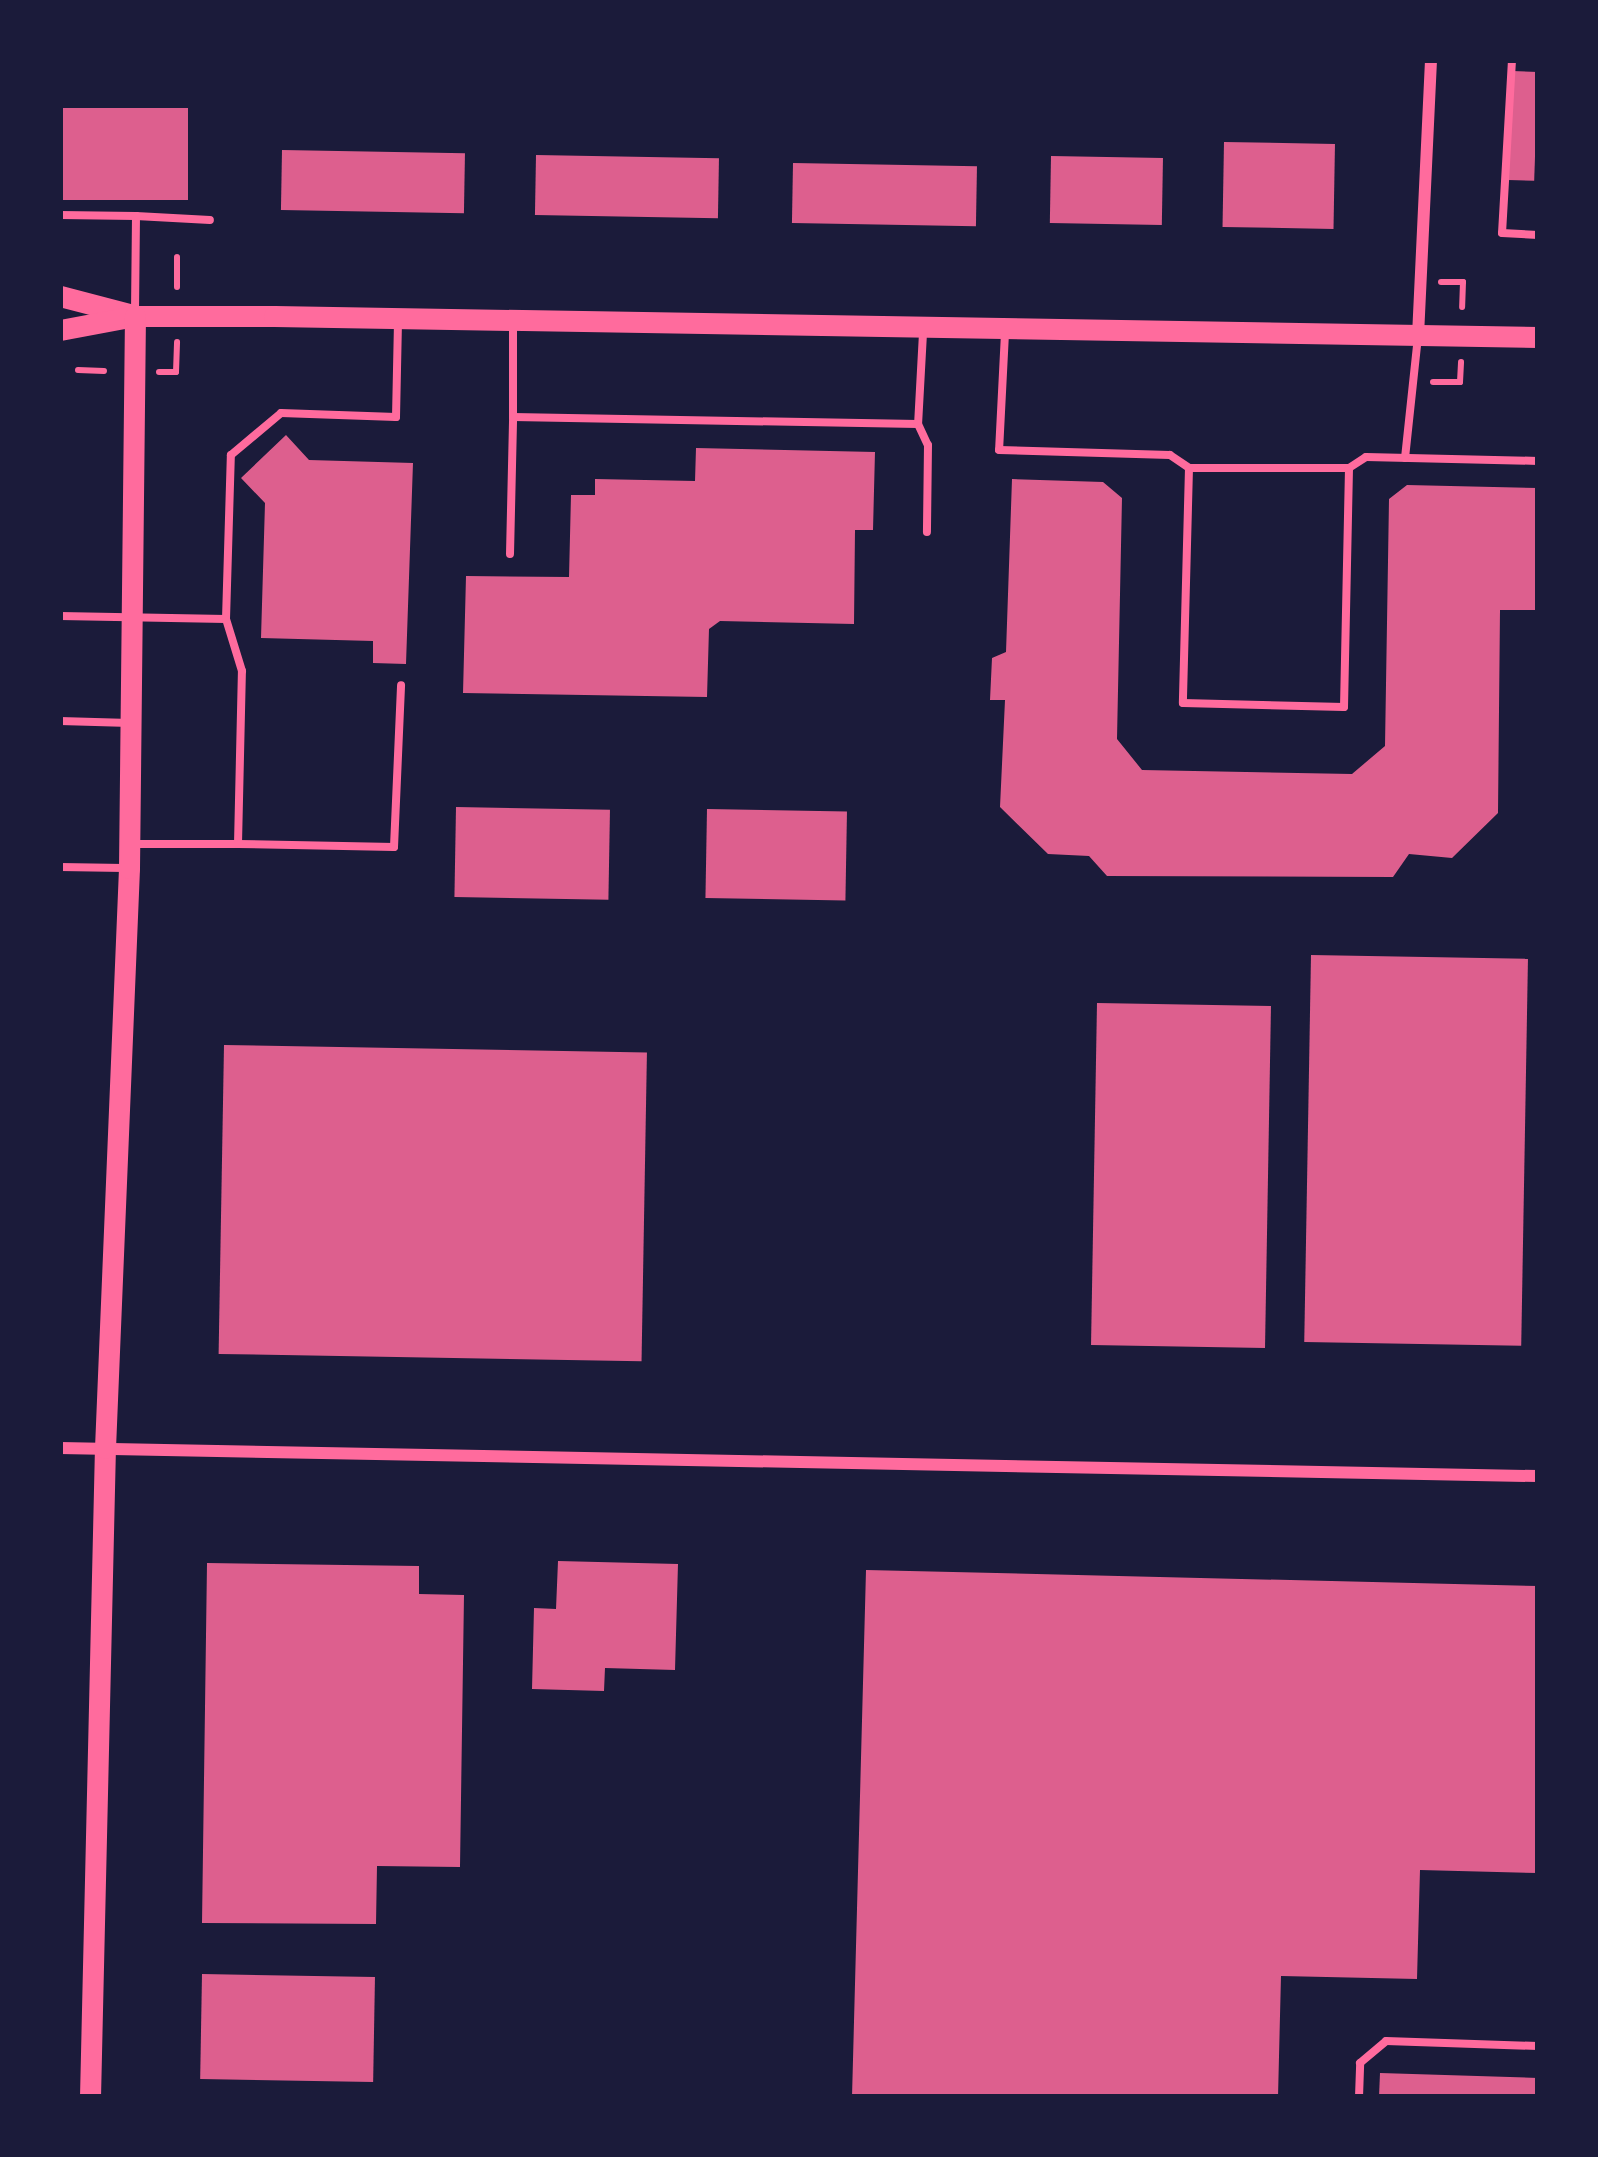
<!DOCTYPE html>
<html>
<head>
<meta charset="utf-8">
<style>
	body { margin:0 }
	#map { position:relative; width:1598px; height:2157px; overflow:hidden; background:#1b1b3a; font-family:Mulish,sans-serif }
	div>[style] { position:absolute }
	.building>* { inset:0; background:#dd5f8e; transform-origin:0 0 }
	.path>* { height:6px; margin:-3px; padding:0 3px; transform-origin:3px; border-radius:3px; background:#ff6b9d }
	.service>* { height:8px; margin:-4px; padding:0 4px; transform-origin:4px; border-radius:4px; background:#ff6b9d }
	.minor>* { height:12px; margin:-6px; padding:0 6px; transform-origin:6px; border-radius:6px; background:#ff6b9d }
	.tertiary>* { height:21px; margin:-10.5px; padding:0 10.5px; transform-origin:10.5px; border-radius:10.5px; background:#ff6b9d }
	span { translate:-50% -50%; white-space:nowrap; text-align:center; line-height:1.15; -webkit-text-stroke:10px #1b1b3a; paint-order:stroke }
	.frame { position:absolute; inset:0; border:63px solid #1b1b3a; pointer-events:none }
</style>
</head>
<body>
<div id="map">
	<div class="building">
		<div style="left:1512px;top:71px;width:26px;height:109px;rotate:2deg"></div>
		<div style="left:60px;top:108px;width:128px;height:92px"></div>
		<div style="left:1224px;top:142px;width:111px;height:85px;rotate:1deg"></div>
		<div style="left:282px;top:150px;width:183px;height:60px;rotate:1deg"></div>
		<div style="left:536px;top:155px;width:183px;height:60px;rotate:1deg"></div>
		<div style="left:1051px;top:156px;width:112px;height:67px;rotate:1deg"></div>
		<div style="left:793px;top:163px;width:184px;height:60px;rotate:1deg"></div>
		<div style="clip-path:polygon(286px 435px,309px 460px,413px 463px,406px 664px,373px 663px,373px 641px,261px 638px,265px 503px,241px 478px)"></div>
		<div style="clip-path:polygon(696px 448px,875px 452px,873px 530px,855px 530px,854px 624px,720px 621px,709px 629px,707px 697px,463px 693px,466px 576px,569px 577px,571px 495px,595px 495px,595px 479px,695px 481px)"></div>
		<div style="clip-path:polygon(1012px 479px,1103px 482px,1122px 498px,1117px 739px,1142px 770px,1352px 774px,1385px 746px,1389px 499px,1407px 485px,1538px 488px,1538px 610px,1500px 610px,1498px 813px,1452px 858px,1409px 854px,1393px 877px,1107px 876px,1089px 856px,1048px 854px,1000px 807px,1005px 700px,990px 700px,992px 658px,1006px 652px)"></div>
		<div style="left:456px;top:807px;width:154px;height:90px;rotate:1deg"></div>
		<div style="left:707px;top:809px;width:140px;height:89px;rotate:1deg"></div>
		<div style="left:1311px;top:955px;width:217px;height:387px;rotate:1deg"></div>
		<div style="left:1097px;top:1003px;width:174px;height:342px;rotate:1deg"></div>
		<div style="left:224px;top:1045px;width:423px;height:309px;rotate:1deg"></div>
		<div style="clip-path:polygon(558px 1561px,678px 1564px,675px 1670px,605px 1668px,604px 1691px,532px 1689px,534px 1608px,556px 1609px)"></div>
		<div style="clip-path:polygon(207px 1563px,419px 1566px,419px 1594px,464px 1595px,460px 1867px,377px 1866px,376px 1924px,202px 1923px)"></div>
		<div style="clip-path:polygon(866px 1570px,1538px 1586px,1538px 1873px,1420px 1870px,1417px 1979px,1281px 1976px,1278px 2097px,852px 2097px)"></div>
		<div style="left:202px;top:1974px;width:173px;height:105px;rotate:1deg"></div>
		<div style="clip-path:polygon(1380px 2073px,1538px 2078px,1538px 2097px,1379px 2097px)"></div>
	</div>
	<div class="path">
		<div style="left:1441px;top:282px;width:22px"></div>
		<div style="left:1463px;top:282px;width:25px;rotate:92deg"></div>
		<div style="left:177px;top:287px;width:30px;rotate:-90deg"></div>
		<div style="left:78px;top:370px;width:26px;rotate:2deg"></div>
		<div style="left:159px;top:372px;width:17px"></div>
		<div style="left:176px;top:372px;width:30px;rotate:-88deg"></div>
		<div style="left:1433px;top:382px;width:27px"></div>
		<div style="left:1460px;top:382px;width:20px;rotate:-87deg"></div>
	</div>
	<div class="service">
		<div style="left:1512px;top:60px;width:173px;rotate:93.3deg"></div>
		<div style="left:1502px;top:233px;width:36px;rotate:3deg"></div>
		<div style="left:60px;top:215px;width:76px;rotate:0.8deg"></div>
		<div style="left:136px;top:216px;width:99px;rotate:90.6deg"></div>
		<div style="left:136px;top:216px;width:74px;rotate:3.1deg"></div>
		<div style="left:513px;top:322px;width:95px;rotate:90deg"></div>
		<div style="left:513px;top:417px;width:405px;rotate:1deg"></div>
		<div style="left:923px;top:333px;width:91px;rotate:93.1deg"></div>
		<div style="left:918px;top:424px;width:23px;rotate:65deg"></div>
		<div style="left:928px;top:445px;width:87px;rotate:90.7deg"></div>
		<div style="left:1005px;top:333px;width:117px;rotate:92.9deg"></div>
		<div style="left:999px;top:450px;width:171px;rotate:1.7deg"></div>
		<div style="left:1170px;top:455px;width:23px;rotate:34deg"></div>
		<div style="left:1189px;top:468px;width:160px"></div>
		<div style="left:1349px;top:468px;width:20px;rotate:-33deg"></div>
		<div style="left:1366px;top:457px;width:172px;rotate:1.3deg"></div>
		<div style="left:1405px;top:458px;width:122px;rotate:-83.9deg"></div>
		<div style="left:1189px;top:468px;width:235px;rotate:91.5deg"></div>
		<div style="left:1183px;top:703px;width:161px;rotate:1.4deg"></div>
		<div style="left:1344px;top:707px;width:239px;rotate:-88.8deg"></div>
		<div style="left:510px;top:554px;width:137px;rotate:-88.7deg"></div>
		<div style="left:60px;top:616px;width:166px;rotate:1deg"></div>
		<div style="left:226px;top:619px;width:164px;rotate:-88.3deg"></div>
		<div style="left:231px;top:455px;width:65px;rotate:-40deg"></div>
		<div style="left:281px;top:413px;width:115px;rotate:2deg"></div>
		<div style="left:396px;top:417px;width:94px;rotate:-88.8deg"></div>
		<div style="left:60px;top:721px;width:70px;rotate:1.6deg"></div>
		<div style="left:131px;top:844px;width:107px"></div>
		<div style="left:238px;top:844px;width:173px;rotate:-88.7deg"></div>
		<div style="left:242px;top:671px;width:54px;rotate:-107.1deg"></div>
		<div style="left:238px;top:844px;width:156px;rotate:1.1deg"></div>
		<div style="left:394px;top:847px;width:162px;rotate:-87.5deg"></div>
		<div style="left:60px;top:867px;width:64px;rotate:0.9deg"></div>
		<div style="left:1359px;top:2097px;width:34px;rotate:-88deg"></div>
		<div style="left:1360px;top:2063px;width:34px;rotate:-40deg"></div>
		<div style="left:1386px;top:2041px;width:152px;rotate:1.9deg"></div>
	</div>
	<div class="minor">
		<div style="left:1418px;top:336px;width:276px;rotate:-87.3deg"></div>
		<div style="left:60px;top:1448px;width:1478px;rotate:1.09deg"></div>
	</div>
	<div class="tertiary">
		<div style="left:60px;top:296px;width:71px;rotate:14.6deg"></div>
		<div style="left:60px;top:330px;width:76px;rotate:-10.6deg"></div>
		<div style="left:135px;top:316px;width:139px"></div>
		<div style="left:274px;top:316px;width:1264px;rotate:0.95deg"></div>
		<div style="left:90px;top:2097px;width:649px;rotate:-88.68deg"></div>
		<div style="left:105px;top:1448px;width:580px;rotate:-87.63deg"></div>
		<div style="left:129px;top:868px;width:552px;rotate:-89.38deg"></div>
	</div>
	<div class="frame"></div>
</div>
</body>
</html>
